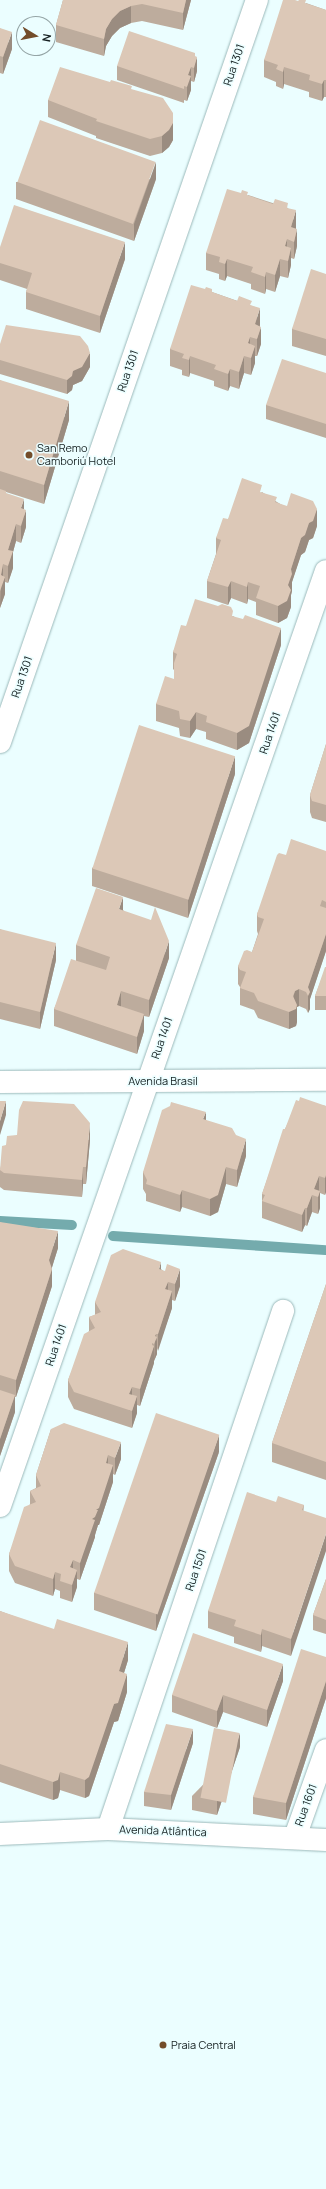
<!DOCTYPE html>
<html>
<head>
<meta charset="utf-8">
<style>
	body { margin:0 }
	#map { position:relative; width:326px; height:2189px; overflow:hidden; background:#ebfeff; font-family:Manrope,sans-serif }
	div>[style] { position:absolute }
	.stream>* { height:10px; margin:-5px; padding:0 5px; transform-origin:5px; border-radius:5px; background:#74abad }
	.roads { filter:drop-shadow(0 0 1px #9bb9ba) drop-shadow(0 0 1px #9bb9ba) }
	.minor>* { height:22px; margin:-11px; padding:0 11px; transform-origin:11px; border-radius:11px; background:#fff }
	.primary>* { height:22px; margin:-11px; padding:0 11px; transform-origin:11px; border-radius:11px; background:#fff }
	.wall>* { inset:0; background:#bdac9d }
	.shaded-wall>* { inset:0; background:#9a8c80 }
	.building>* { inset:0; background:#dcc8b7; transform-origin:0 0 }
	.dots>* { width:11px; height:11px; translate:-50% -50%; box-sizing:border-box; border:2px solid #ebfeff; border-radius:50% }
	span { translate:-50% -50%; white-space:nowrap; text-align:center; line-height:1.15; -webkit-text-stroke:3px #ebfeff; paint-order:stroke }
	.street-label { font-size:11px; color:#152021 }
	.poi-label { font-size:11px; color:#152021 }
	.left { translate:0 -50%; text-align:left }
	.north { position:absolute; left:16px; top:16px; width:40px; height:40px; box-sizing:border-box; background:#ebfeff; border:1px solid #95a5a6; border-radius:50%; rotate:100deg; font-size:11px; font-weight:700; line-height:16px; text-align:center; color:#152021 }
	.north::after { content:''; display:block; margin:auto; width:14px; height:18px; background:#734d2a; clip-path:polygon(50% 0,100% 100%,50% 72%,0 100%) }
</style>
</head>
<body>
<div id="map">
	<div class="stream">
		<div style="left:0;top:1221px;width:72px;rotate:3.2deg"></div>
		<div style="left:113px;top:1236px;width:213px;rotate:3.8deg"></div>
	</div>
	<div class="roads">
		<div class="minor">
			<div style="left:0;top:742px;width:785px;rotate:-70.9deg"></div>
			<div style="left:0;top:1506px;width:990px;rotate:-70.78deg"></div>
			<div style="left:108px;top:1829px;width:547px;rotate:-71.33deg"></div>
			<div style="left:295px;top:1837px;width:92px;rotate:-70.4deg"></div>
		</div>
		<div class="primary">
			<div style="left:0;top:1082px;width:326px;rotate:-0.4deg"></div>
			<div style="left:0;top:1834px;width:108px;rotate:-2.7deg"></div>
			<div style="left:108px;top:1829px;width:218px;rotate:2.9deg"></div>
		</div>
	</div>
	<div class="wall">
		<div style="clip-path:polygon(63px 0,191px 0,183px 30px,142px 21px,131px 23px,120px 28px,112px 36px,106px 46px,104px 56px,56px 42px,56px 25px)"></div>
		<div style="clip-path:polygon(306px 3px,326px 10px,326px 97px,324px 97px,322px 101px,309px 97px,309px 92px,284px 84px,283px 89px,276px 86px,276px 82px,264px 77px,264px 60px)"></div>
		<div style="clip-path:polygon(0 28px,12px 49px,3px 74px,0 73px)"></div>
		<div style="clip-path:polygon(195px 56px,197px 71px,194px 82px,191px 81px,191px 90px,187px 101px,184px 100px,184px 103px,117px 80px,117px 66px)"></div>
		<div style="clip-path:polygon(132px 90px,173px 140px,169px 147px,162px 153px,150px 156px,96px 138px,96px 136px,48px 117px,48px 100px)"></div>
		<div style="clip-path:polygon(156px 179px,134px 241px,16px 199px,16px 182px)"></div>
		<div style="clip-path:polygon(248px 195px,288px 208px,296px 228px,297px 246px,294px 259px,291px 258px,291px 265px,288px 278px,280px 276px,275px 292px,266px 289px,265px 294px,251px 289px,251px 284px,227px 276px,225px 281px,219px 279px,219px 274px,206px 270px,206px 253px)"></div>
		<div style="clip-path:polygon(0 247px,125px 259px,100px 333px,26px 309px,26px 292px,27px 289px,0 280px)"></div>
		<div style="clip-path:polygon(326px 274px,326px 356px,292px 346px,292px 329px)"></div>
		<div style="clip-path:polygon(212px 292px,252px 306px,260px 326px,261px 344px,257px 356px,255px 356px,255px 363px,251px 375px,244px 373px,239px 389px,230px 386px,228px 391px,214px 386px,214px 381px,190px 373px,189px 377px,182px 375px,182px 370px,170px 366px,170px 349px)"></div>
		<div style="clip-path:polygon(0 344px,90px 367px,82px 381px,73px 385px,72px 390px,67px 394px,0 374px)"></div>
		<div style="clip-path:polygon(326px 373px,326px 438px,266px 419px,266px 405px)"></div>
		<div style="clip-path:polygon(0 380px,69px 420px,44px 504px,6px 492px,6px 494px,24px 509px,26px 527px,21px 543px,16px 541px,13px 552px,13px 568px,8px 583px,5px 582px,5px 594px,0 608px)"></div>
		<div style="clip-path:polygon(262px 492px,277px 502px,317px 526px,313px 538px,309px 540px,305px 552px,301px 555px,292px 582px,292px 591px,291px 595px,291px 607px,287px 618px,278px 623px,256px 615px,256px 602px,248px 599px,247px 604px,231px 598px,228px 605px,207px 598px,207px 581px,216px 554px,216px 538px,228px 519px)"></div>
		<div style="clip-path:polygon(233px 616px,281px 645px,249px 743px,237px 750px,206px 739px,206px 732px,196px 729px,190px 738px,180px 736px,179px 728px,156px 721px,156px 704px,174px 679px,174px 670px,173px 669px,173px 652px,186px 626px)"></div>
		<div style="clip-path:polygon(326px 744px,326px 822px,312px 818px,310px 812px,310px 795px)"></div>
		<div style="clip-path:polygon(235px 774px,188px 918px,92px 886px,92px 868px)"></div>
		<div style="clip-path:polygon(326px 851px,326px 951px,310px 999px,310px 1009px,308px 1013px,306px 1009px,299px 1006px,297px 1007px,297px 1022px,296px 1026px,289px 1029px,258px 1018px,254px 1010px,240px 1005px,240px 987px,238px 984px,238px 966px,252px 952px,258px 934px,257px 931px,257px 914px,286px 855px)"></div>
		<div style="clip-path:polygon(123px 910px,169px 958px,149px 1017px,144px 1016px,144px 1031px,137px 1054px,54px 1026px,54px 1009px,76px 961px,76px 945px)"></div>
		<div style="clip-path:polygon(0 929px,56px 960px,40px 1029px,0 1019px)"></div>
		<div style="clip-path:polygon(326px 967px,326px 1010px,315px 1010px,315px 996px)"></div>
		<div style="clip-path:polygon(299px 1101px,326px 1106px,326px 1192px,325px 1195px,320px 1193px,320px 1208px,318px 1214px,312px 1212px,307px 1226px,305px 1225px,302px 1232px,262px 1218px,262px 1194px,285px 1129px)"></div>
		<div style="clip-path:polygon(206px 1120px,246px 1156px,237px 1187px,226px 1184px,218px 1212px,210px 1216px,182px 1207px,180px 1212px,146px 1201px,146px 1194px,143px 1189px,143px 1172px)"></div>
		<div style="clip-path:polygon(17px 1135px,90px 1140px,86px 1184px,83px 1184px,82px 1197px,4px 1190px,0 1187px,0 1170px,6px 1145px)"></div>
		<div style="clip-path:polygon(0 1222px,58px 1248px,52px 1267px,52px 1286px,16px 1397px,15px 1397px,15px 1412px,0 1456px)"></div>
		<div style="clip-path:polygon(161px 1269px,180px 1286px,175px 1301px,172px 1300px,172px 1308px,157px 1351px,157px 1354px,154px 1361px,154px 1363px,140px 1406px,137px 1405px,137px 1413px,132px 1428px,74px 1409px,68px 1397px,68px 1380px,89px 1331px,89px 1317px,95px 1315px,95px 1302px)"></div>
		<div style="clip-path:polygon(326px 1284px,326px 1480px,272px 1462px,272px 1443px)"></div>
		<div style="clip-path:polygon(51px 1429px,121px 1459px,115px 1475px,113px 1474px,113px 1482px,99px 1525px,98px 1525px,95px 1535px,95px 1537px,80px 1580px,77px 1579px,77px 1587px,72px 1602px,60px 1598px,60px 1591px,55px 1589px,53px 1596px,15px 1583px,9px 1571px,9px 1554px,30px 1504px,30px 1491px,36px 1488px,36px 1475px)"></div>
		<div style="clip-path:polygon(219px 1452px,156px 1631px,94px 1610px,94px 1593px)"></div>
		<div style="clip-path:polygon(276px 1502px,304px 1505px,291px 1656px,262px 1646px,261px 1652px,234px 1643px,234px 1637px,208px 1628px,208px 1611px)"></div>
		<div style="clip-path:polygon(326px 1579px,326px 1634px,313px 1630px,313px 1615px)"></div>
		<div style="clip-path:polygon(0 1611px,128px 1660px,124px 1673px,127px 1692px,118px 1721px,114px 1722px,89px 1796px,85px 1798px,60px 1790px,58px 1798px,53px 1800px,0 1782px)"></div>
		<div style="clip-path:polygon(326px 1657px,326px 1698px,286px 1820px,253px 1814px,253px 1797px)"></div>
		<div style="clip-path:polygon(283px 1681px,267px 1727px,223px 1712px,217px 1728px,172px 1712px,172px 1695px)"></div>
		<div style="clip-path:polygon(193px 1743px,171px 1810px,144px 1806px,144px 1792px)"></div>
		<div style="clip-path:polygon(240px 1747px,217px 1815px,192px 1810px,192px 1796px)"></div>
	</div>
	<div class="shaded-wall">
		<div style="clip-path:polygon(186px 0,191px 0,183px 30px,183px 13px)"></div>
		<div style="clip-path:polygon(131px 6px,131px 23px,120px 28px,112px 36px,106px 46px,104px 56px,104px 39px,106px 29px,112px 19px,120px 11px)"></div>
		<div style="clip-path:polygon(12px 32px,12px 49px,3px 74px,3px 57px)"></div>
		<div style="clip-path:polygon(195px 53px,195px 63px,197px 57px,197px 71px,194px 82px,194px 68px)"></div>
		<div style="clip-path:polygon(191px 67px,191px 90px,187px 101px,187px 87px,188px 75px)"></div>
		<div style="clip-path:polygon(284px 67px,284px 84px,283px 89px,283px 72px)"></div>
		<div style="clip-path:polygon(324px 80px,324px 97px,322px 101px,322px 84px)"></div>
		<div style="clip-path:polygon(173px 113px,173px 140px,169px 147px,162px 153px,162px 136px)"></div>
		<div style="clip-path:polygon(156px 162px,156px 179px,134px 241px,134px 224px)"></div>
		<div style="clip-path:polygon(296px 210px,296px 228px,292px 241px,291px 227px)"></div>
		<div style="clip-path:polygon(297px 229px,297px 246px,294px 259px,294px 242px)"></div>
		<div style="clip-path:polygon(287px 239px,287px 256px,285px 246px)"></div>
		<div style="clip-path:polygon(125px 242px,125px 259px,100px 333px,100px 316px)"></div>
		<div style="clip-path:polygon(291px 248px,291px 265px,288px 278px,288px 261px)"></div>
		<div style="clip-path:polygon(227px 259px,227px 276px,225px 281px,225px 264px)"></div>
		<div style="clip-path:polygon(280px 259px,280px 276px,275px 292px,275px 275px)"></div>
		<div style="clip-path:polygon(266px 272px,266px 289px,265px 294px,265px 277px)"></div>
		<div style="clip-path:polygon(260px 308px,260px 325px,256px 339px,255px 324px)"></div>
		<div style="clip-path:polygon(261px 327px,261px 344px,257px 356px,257px 339px)"></div>
		<div style="clip-path:polygon(250px 337px,250px 354px,248px 343px)"></div>
		<div style="clip-path:polygon(255px 346px,255px 363px,251px 375px,251px 358px)"></div>
		<div style="clip-path:polygon(90px 353px,90px 367px,82px 381px,73px 385px,72px 390px,67px 394px,67px 380px,73px 371px)"></div>
		<div style="clip-path:polygon(190px 356px,190px 373px,189px 377px,189px 360px)"></div>
		<div style="clip-path:polygon(244px 356px,244px 373px,239px 389px,239px 372px)"></div>
		<div style="clip-path:polygon(230px 369px,230px 386px,228px 391px,228px 374px)"></div>
		<div style="clip-path:polygon(69px 401px,69px 420px,44px 504px,44px 485px)"></div>
		<div style="clip-path:polygon(24px 499px,24px 516px,26px 510px,26px 527px,21px 543px,21px 508px)"></div>
		<div style="clip-path:polygon(317px 509px,317px 526px,313px 538px,309px 540px,305px 552px,301px 555px,292px 582px,292px 591px,291px 595px,291px 607px,287px 618px,278px 623px,278px 606px,288px 585px,291px 569px,301px 538px,309px 523px)"></div>
		<div style="clip-path:polygon(16px 524px,16px 541px,13px 552px,13px 568px,8px 583px,8px 550px)"></div>
		<div style="clip-path:polygon(3px 564px,3px 580px,5px 577px,5px 594px,0 608px,1px 575px)"></div>
		<div style="clip-path:polygon(231px 581px,231px 598px,228px 605px,228px 587px)"></div>
		<div style="clip-path:polygon(248px 582px,248px 599px,247px 604px,247px 587px)"></div>
		<div style="clip-path:polygon(281px 628px,281px 645px,249px 743px,237px 750px,237px 733px)"></div>
		<div style="clip-path:polygon(196px 712px,196px 729px,190px 738px,190px 721px)"></div>
		<div style="clip-path:polygon(235px 756px,235px 774px,188px 918px,188px 900px)"></div>
		<div style="clip-path:polygon(123px 897px,123px 914px,119px 909px)"></div>
		<div style="clip-path:polygon(326px 934px,326px 951px,310px 999px,310px 1009px,308px 1013px,308px 987px)"></div>
		<div style="clip-path:polygon(169px 941px,169px 958px,149px 1017px,149px 1000px)"></div>
		<div style="clip-path:polygon(56px 943px,56px 960px,40px 1029px,40px 1012px)"></div>
		<div style="clip-path:polygon(299px 989px,299px 1006px,297px 1007px,297px 1022px,296px 1026px,289px 1029px,289px 1012px,295px 991px)"></div>
		<div style="clip-path:polygon(121px 991px,121px 1008px,117px 1005px)"></div>
		<div style="clip-path:polygon(144px 1014px,144px 1031px,137px 1054px,137px 1037px)"></div>
		<div style="clip-path:polygon(6px 1101px,6px 1115px,0 1135px,0 1121px)"></div>
		<div style="clip-path:polygon(206px 1112px,206px 1129px,203px 1119px)"></div>
		<div style="clip-path:polygon(90px 1123px,90px 1140px,86px 1184px,86px 1167px)"></div>
		<div style="clip-path:polygon(246px 1139px,246px 1156px,237px 1187px,237px 1170px)"></div>
		<div style="clip-path:polygon(83px 1167px,83px 1184px,82px 1197px,82px 1180px)"></div>
		<div style="clip-path:polygon(226px 1167px,226px 1184px,218px 1212px,210px 1216px,210px 1199px)"></div>
		<div style="clip-path:polygon(326px 1175px,326px 1192px,325px 1195px,325px 1178px)"></div>
		<div style="clip-path:polygon(319px 1176px,319px 1193px,314px 1189px)"></div>
		<div style="clip-path:polygon(182px 1190px,182px 1207px,180px 1212px,180px 1195px)"></div>
		<div style="clip-path:polygon(320px 1191px,320px 1208px,318px 1214px,318px 1197px)"></div>
		<div style="clip-path:polygon(312px 1195px,312px 1212px,307px 1226px,307px 1208px)"></div>
		<div style="clip-path:polygon(305px 1208px,305px 1225px,302px 1232px,302px 1215px)"></div>
		<div style="clip-path:polygon(58px 1231px,58px 1248px,49px 1277px,49px 1260px)"></div>
		<div style="clip-path:polygon(161px 1262px,161px 1279px,159px 1269px)"></div>
		<div style="clip-path:polygon(52px 1269px,52px 1286px,16px 1397px,16px 1380px)"></div>
		<div style="clip-path:polygon(180px 1269px,180px 1286px,175px 1301px,175px 1284px)"></div>
		<div style="clip-path:polygon(168px 1282px,168px 1299px,165px 1289px)"></div>
		<div style="clip-path:polygon(172px 1291px,172px 1308px,158px 1351px,158px 1334px)"></div>
		<div style="clip-path:polygon(156px 1334px,156px 1341px,157px 1337px,157px 1354px,154px 1361px,155px 1336px)"></div>
		<div style="clip-path:polygon(152px 1343px,152px 1351px,154px 1346px,154px 1363px,140px 1406px,140px 1389px)"></div>
		<div style="clip-path:polygon(132px 1387px,132px 1404px,129px 1411px,129px 1394px)"></div>
		<div style="clip-path:polygon(15px 1395px,15px 1412px,0 1456px,0 1439px)"></div>
		<div style="clip-path:polygon(137px 1396px,137px 1413px,132px 1428px,132px 1411px)"></div>
		<div style="clip-path:polygon(219px 1435px,219px 1452px,156px 1631px,156px 1614px)"></div>
		<div style="clip-path:polygon(121px 1442px,121px 1459px,115px 1475px,115px 1458px)"></div>
		<div style="clip-path:polygon(108px 1455px,108px 1472px,106px 1463px)"></div>
		<div style="clip-path:polygon(113px 1465px,113px 1482px,99px 1525px,98px 1525px,95px 1535px,95px 1537px,80px 1580px,80px 1563px,92px 1519px)"></div>
		<div style="clip-path:polygon(326px 1534px,326px 1551px,291px 1656px,291px 1639px)"></div>
		<div style="clip-path:polygon(73px 1560px,73px 1577px,70px 1567px)"></div>
		<div style="clip-path:polygon(77px 1570px,77px 1587px,72px 1602px,72px 1585px)"></div>
		<div style="clip-path:polygon(55px 1572px,55px 1589px,53px 1596px,53px 1579px)"></div>
		<div style="clip-path:polygon(262px 1629px,262px 1646px,261px 1652px,261px 1635px)"></div>
		<div style="clip-path:polygon(128px 1642px,128px 1660px,119px 1689px,119px 1671px)"></div>
		<div style="clip-path:polygon(283px 1664px,283px 1681px,267px 1727px,267px 1710px)"></div>
		<div style="clip-path:polygon(127px 1674px,127px 1692px,118px 1721px,114px 1722px,89px 1796px,85px 1798px,85px 1780px,114px 1704px)"></div>
		<div style="clip-path:polygon(326px 1681px,326px 1698px,286px 1820px,286px 1803px)"></div>
		<div style="clip-path:polygon(223px 1695px,223px 1712px,217px 1728px,217px 1711px)"></div>
		<div style="clip-path:polygon(193px 1729px,193px 1743px,171px 1810px,171px 1795px)"></div>
		<div style="clip-path:polygon(240px 1733px,240px 1747px,217px 1815px,217px 1801px)"></div>
		<div style="clip-path:polygon(60px 1772px,60px 1790px,58px 1798px,53px 1800px,53px 1782px)"></div>
	</div>
	<div class="building">
		<div style="clip-path:polygon(63px 0,186px 0,183px 13px,142px 4px,131px 6px,120px 11px,112px 19px,106px 29px,104px 39px,56px 25px)"></div>
		<div style="clip-path:polygon(283px 0,295px 0,298px 1px,299px 0,306px 0,305px 3px,326px 10px,326px 80px,324px 80px,322px 84px,309px 80px,310px 75px,284px 67px,283px 72px,276px 69px,278px 65px,264px 60px)"></div>
		<div style="clip-path:polygon(0 28px,12px 32px,3px 57px,0 56px)"></div>
		<div style="clip-path:polygon(129px 31px,195px 53px,195px 56px,197px 57px,194px 68px,191px 67px,188px 75px,191px 76px,187px 87px,184px 86px,184px 89px,117px 66px)"></div>
		<div style="clip-path:polygon(60px 67px,110px 82px,111px 80px,132px 86px,131px 89px,163px 98px,173px 113px,173px 123px,169px 130px,162px 136px,150px 139px,96px 121px,97px 119px,48px 100px)"></div>
		<div style="left:40px;top:120px;width:123px;height:66px;rotate:20deg"></div>
		<div style="clip-path:polygon(227px 189px,241px 193px,242px 190px,248px 192px,247px 195px,273px 204px,275px 199px,288px 203px,287px 208px,296px 210px,291px 227px,297px 229px,294px 242px,287px 239px,285px 246px,291px 248px,288px 261px,280px 259px,275px 275px,266px 272px,265px 277px,251px 272px,253px 267px,227px 259px,225px 264px,219px 262px,220px 257px,206px 253px)"></div>
		<div style="clip-path:polygon(14px 205px,125px 242px,100px 316px,26px 292px,32px 273px,0 263px,0 247px)"></div>
		<div style="clip-path:polygon(311px 269px,326px 274px,326px 339px,292px 329px)"></div>
		<div style="clip-path:polygon(191px 285px,205px 289px,206px 287px,212px 289px,212px 292px,237px 301px,239px 296px,252px 301px,250px 305px,260px 308px,255px 324px,261px 327px,257px 339px,250px 337px,248px 343px,255px 346px,251px 358px,244px 356px,239px 372px,230px 369px,228px 374px,214px 369px,216px 365px,190px 356px,189px 360px,182px 358px,184px 354px,170px 349px)"></div>
		<div style="clip-path:polygon(6px 325px,80px 336px,88px 346px,90px 353px,82px 367px,73px 371px,72px 376px,67px 380px,0 360px,0 344px)"></div>
		<div style="clip-path:polygon(282px 359px,326px 373px,326px 424px,266px 405px)"></div>
		<div style="clip-path:polygon(0 380px,69px 401px,44px 485px,0 471px)"></div>
		<div style="clip-path:polygon(242px 478px,262px 485px,260px 492px,277px 497px,275px 502px,287px 506px,291px 493px,313px 501px,317px 509px,313px 521px,309px 523px,305px 535px,301px 538px,291px 569px,292px 574px,288px 585px,291px 590px,287px 601px,278px 606px,256px 598px,260px 586px,248px 582px,247px 587px,231px 581px,228px 587px,207px 581px,221px 540px,216px 538px,223px 518px,228px 519px)"></div>
		<div style="clip-path:polygon(0 489px,6px 491px,6px 493px,24px 499px,21px 508px,26px 510px,21px 526px,16px 524px,8px 550px,13px 551px,8px 566px,3px 564px,1px 575px,5px 577px,0 591px)"></div>
		<div style="clip-path:polygon(195px 599px,218px 606px,222px 604px,231px 607px,233px 611px,232px 616px,243px 619px,245px 615px,281px 628px,249px 726px,237px 733px,206px 722px,207px 716px,196px 712px,190px 721px,180px 719px,179px 711px,156px 704px,165px 676px,174px 679px,174px 663px,177px 654px,173px 652px,181px 625px,186px 626px)"></div>
		<div style="left:139px;top:725px;width:101px;height:151px;rotate:18deg"></div>
		<div style="clip-path:polygon(326px 744px,326px 805px,312px 801px,310px 795px)"></div>
		<div style="clip-path:polygon(291px 839px,326px 851px,326px 902px,322px 900px,320px 906px,326px 908px,326px 934px,308px 987px,310px 992px,308px 996px,306px 992px,299px 989px,295px 991px,293px 996px,297px 1005px,296px 1009px,289px 1012px,258px 1001px,254px 993px,240px 988px,246px 972px,240px 970px,238px 966px,244px 951px,247px 950px,252px 952px,264px 919px,258px 917px,257px 914px,277px 855px,279px 853px,286px 855px)"></div>
		<div style="clip-path:polygon(96px 888px,123px 897px,119px 909px,151px 920px,155px 907px,169px 941px,149px 1000px,121px 991px,117px 1005px,144px 1014px,137px 1037px,54px 1009px,71px 959px,106px 970px,110px 957px,76px 945px)"></div>
		<div style="clip-path:polygon(0 929px,56px 943px,40px 1012px,0 1002px)"></div>
		<div style="clip-path:polygon(325px 967px,326px 967px,326px 996px,315px 996px)"></div>
		<div style="clip-path:polygon(300px 1097px,326px 1106px,326px 1175px,325px 1178px,319px 1176px,314px 1189px,320px 1191px,318px 1197px,312px 1195px,307px 1208px,305px 1208px,302px 1215px,262px 1201px,265px 1195px,262px 1194px,283px 1129px,285px 1129px,296px 1100px,299px 1101px)"></div>
		<div style="clip-path:polygon(0 1101px,6px 1101px,0 1121px)"></div>
		<div style="clip-path:polygon(23px 1101px,74px 1104px,90px 1123px,86px 1167px,83px 1167px,82px 1180px,4px 1173px,0 1170px,2px 1146px,6px 1145px,7px 1136px,17px 1135px,19px 1110px)"></div>
		<div style="clip-path:polygon(171px 1102px,206px 1112px,203px 1119px,232px 1128px,236px 1135px,246px 1139px,237px 1170px,226px 1167px,218px 1195px,210px 1199px,182px 1190px,180px 1195px,146px 1184px,147px 1180px,143px 1172px,162px 1110px,170px 1106px)"></div>
		<div style="clip-path:polygon(0 1222px,58px 1231px,49px 1260px,52px 1269px,16px 1380px,0 1375px)"></div>
		<div style="clip-path:polygon(123px 1249px,161px 1262px,159px 1269px,165px 1271px,167px 1264px,180px 1269px,175px 1284px,168px 1282px,165px 1289px,172px 1291px,158px 1334px,156px 1334px,155px 1336px,157px 1337px,154px 1344px,152px 1343px,152px 1345px,154px 1346px,140px 1389px,132px 1387px,129px 1394px,137px 1396px,132px 1411px,74px 1392px,68px 1380px,84px 1334px,95px 1328px,89px 1317px,101px 1312px,95px 1302px,111px 1255px)"></div>
		<div style="clip-path:polygon(326px 1284px,326px 1462px,272px 1443px)"></div>
		<div style="clip-path:polygon(0 1390px,15px 1395px,0 1439px)"></div>
		<div style="left:156px;top:1413px;width:67px;height:190px;rotate:19deg"></div>
		<div style="clip-path:polygon(64px 1423px,121px 1442px,115px 1458px,108px 1455px,106px 1463px,113px 1465px,99px 1508px,96px 1510px,98px 1510px,95px 1517px,92px 1519px,95px 1520px,80px 1563px,73px 1560px,70px 1567px,77px 1570px,72px 1585px,60px 1581px,61px 1574px,55px 1572px,53px 1579px,15px 1566px,9px 1554px,24px 1507px,36px 1502px,30px 1491px,41px 1486px,36px 1475px,51px 1429px)"></div>
		<div style="clip-path:polygon(247px 1492px,276px 1502px,278px 1496px,304px 1505px,302px 1510px,326px 1518px,326px 1534px,291px 1639px,262px 1629px,261px 1635px,234px 1626px,236px 1620px,208px 1611px)"></div>
		<div style="clip-path:polygon(326px 1579px,326px 1620px,313px 1615px)"></div>
		<div style="clip-path:polygon(0 1611px,54px 1629px,57px 1619px,128px 1642px,119px 1671px,127px 1674px,118px 1703px,114px 1704px,89px 1777px,85px 1780px,60px 1772px,58px 1780px,53px 1782px,0 1764px)"></div>
		<div style="clip-path:polygon(193px 1633px,283px 1664px,267px 1710px,223px 1695px,217px 1711px,172px 1695px)"></div>
		<div style="clip-path:polygon(301px 1649px,326px 1657px,326px 1681px,286px 1803px,253px 1797px)"></div>
		<div style="clip-path:polygon(166px 1724px,193px 1729px,171px 1795px,144px 1792px)"></div>
		<div style="left:214px;top:1728px;width:26px;height:71px;rotate:11deg"></div>
	</div>
	<div class="dots">
		<div style="left:29px;top:455px;background:#734d2a"></div>
		<div style="left:163px;top:2045px;background:#734d2a"></div>
	</div>
	<div class="street-label">
		<span style="left:234px;top:65px;rotate:-71deg">Rua 1301</span>
		<span style="left:128px;top:371px;rotate:-71deg">Rua 1301</span>
		<span style="left:22px;top:677px;rotate:-71deg">Rua 1301</span>
		<span style="left:270px;top:733px;rotate:-71deg">Rua 1401</span>
		<span style="left:162px;top:1038px;rotate:-71deg">Rua 1401</span>
		<span style="left:163px;top:1081px">Avenida Brasil</span>
		<span style="left:56px;top:1345px;rotate:-71deg">Rua 1401</span>
		<span style="left:196px;top:1570px;rotate:-71deg">Rua 1501</span>
		<span style="left:306px;top:1805px;rotate:-70deg">Rua 1601</span>
		<span style="left:163px;top:1831px;rotate:2deg">Avenida Atlântica</span>
	</div>
	<div class="poi-label">
		<span class="left" style="left:37px;top:455px">San Remo<br>Camboriú Hotel</span>
		<span class="left" style="left:171px;top:2045px">Praia Central</span>
	</div>
	<div class="north">N</div>
</div>
</body>
</html>
